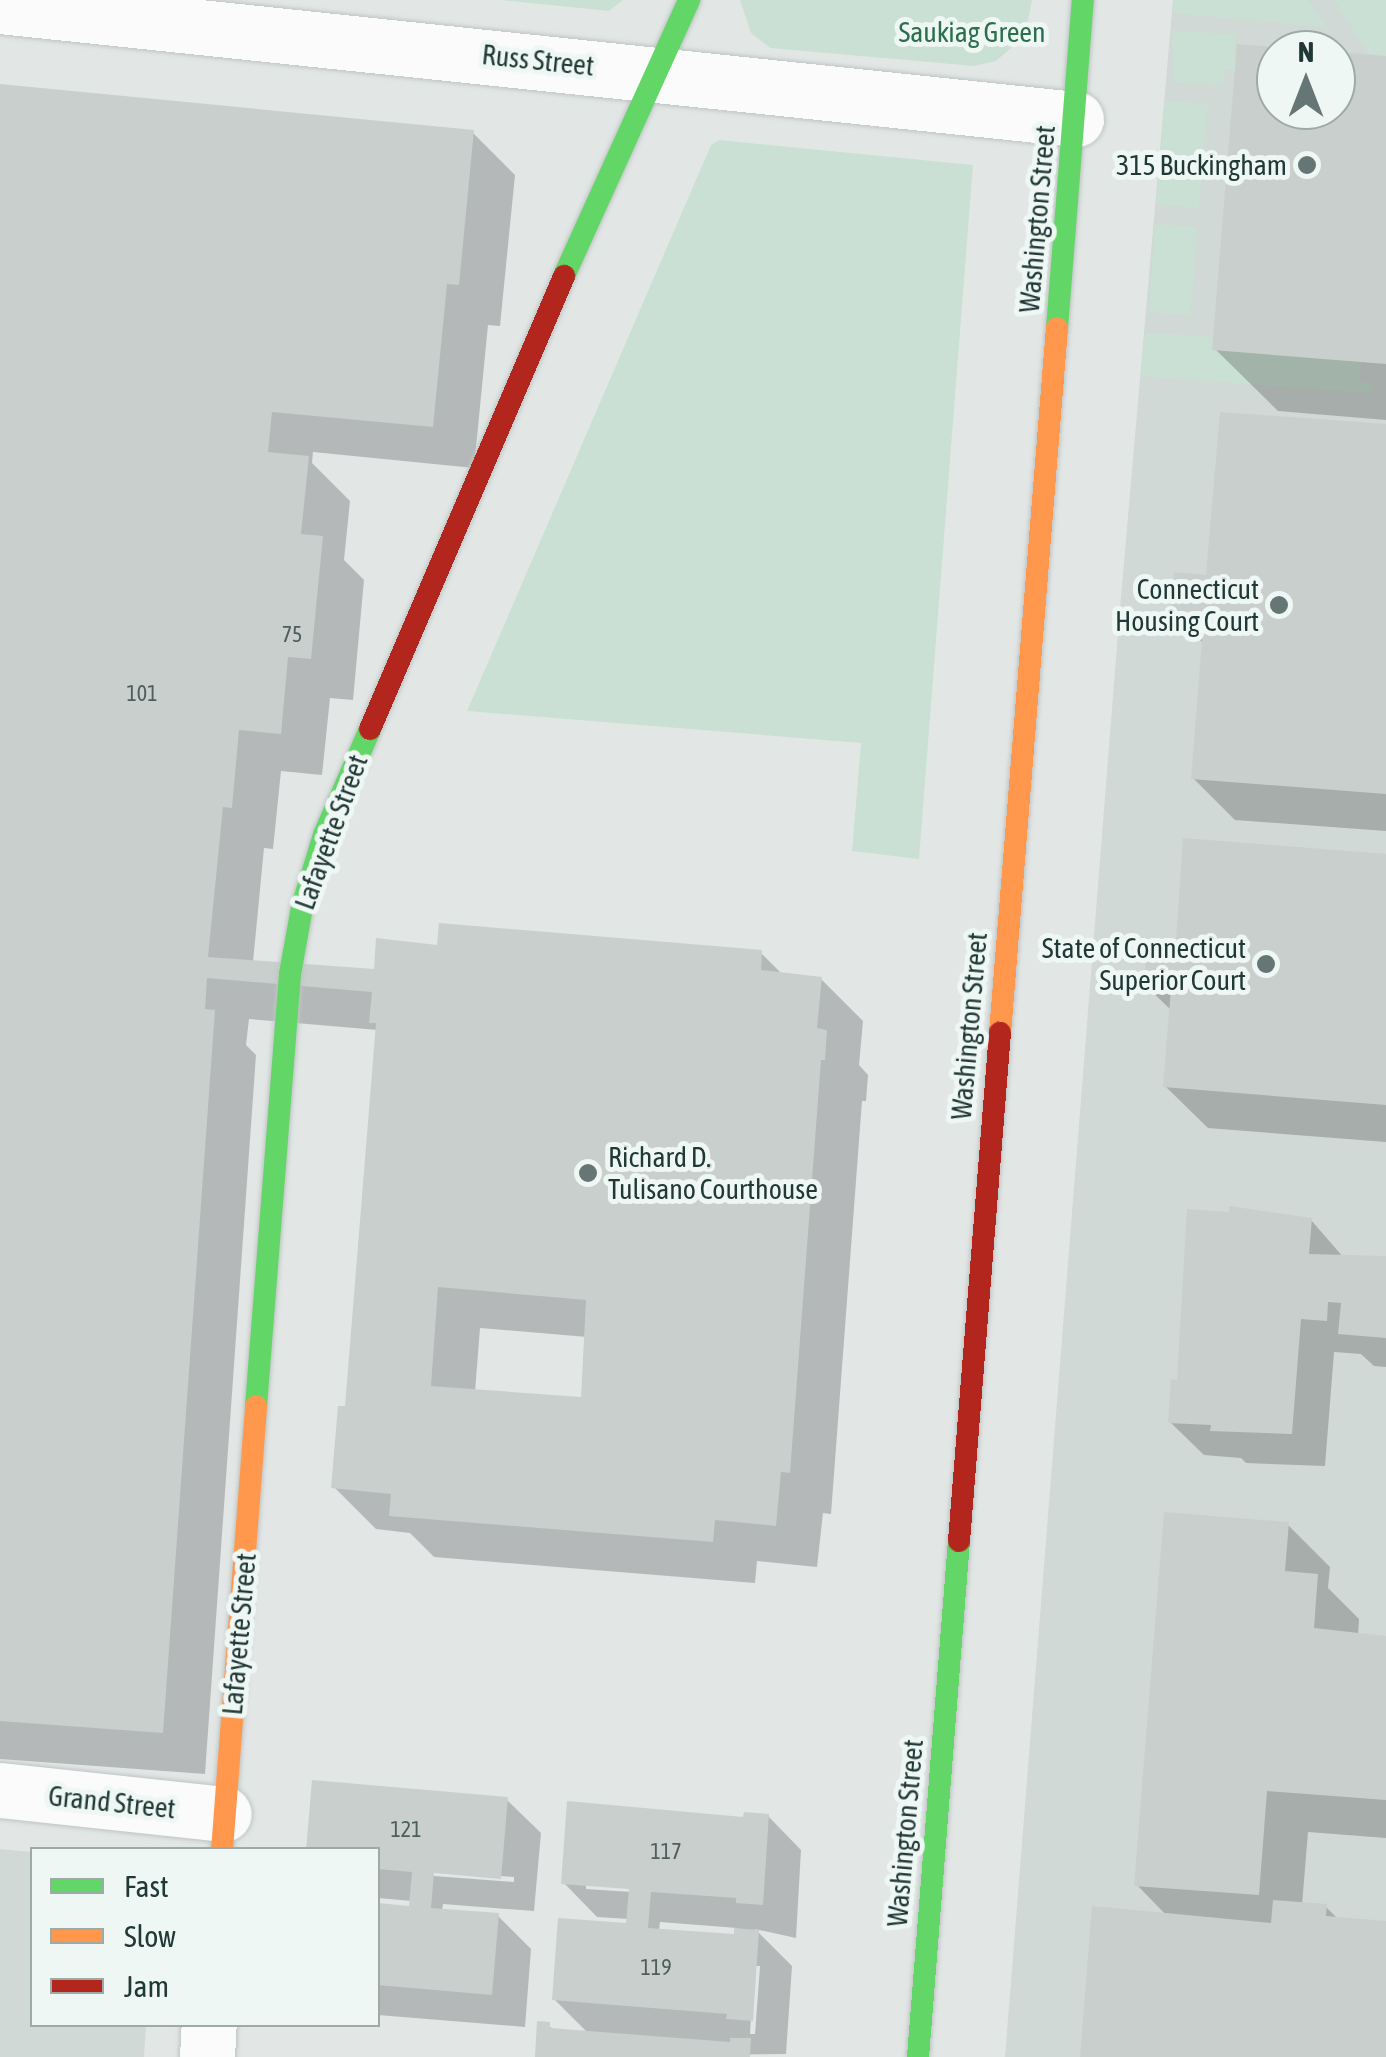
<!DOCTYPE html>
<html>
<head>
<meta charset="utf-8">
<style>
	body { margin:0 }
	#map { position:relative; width:1386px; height:2057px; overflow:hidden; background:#e2e7e6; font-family:"Asap Condensed",sans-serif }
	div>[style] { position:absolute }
	.built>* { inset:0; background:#d0d9d6 }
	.green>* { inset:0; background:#cbe0d4; transform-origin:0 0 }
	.shadow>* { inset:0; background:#0003 }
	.building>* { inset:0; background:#c9cfcd }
	.roads { filter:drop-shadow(0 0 2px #bfc4c3) drop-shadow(0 0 2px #bfc4c3) }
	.street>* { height:55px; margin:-27.5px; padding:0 27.5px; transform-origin:27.5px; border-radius:27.5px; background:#fbfbfb }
	.fast>* { height:22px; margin:-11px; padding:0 11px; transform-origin:11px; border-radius:11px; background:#63d668 }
	.slow>* { height:22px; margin:-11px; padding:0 11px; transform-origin:11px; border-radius:11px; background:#ff974d }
	.jam>* { height:22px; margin:-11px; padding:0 11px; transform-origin:11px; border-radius:11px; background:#b3261e }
	.dots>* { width:28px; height:28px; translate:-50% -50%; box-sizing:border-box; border:5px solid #eff7f4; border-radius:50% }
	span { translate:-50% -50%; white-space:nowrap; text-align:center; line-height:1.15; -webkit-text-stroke:10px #eff7f4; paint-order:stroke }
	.number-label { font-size:22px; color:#4c5f5c }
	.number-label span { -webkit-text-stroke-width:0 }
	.park-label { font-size:28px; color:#2c6f4f }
	.street-label { font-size:28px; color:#213936 }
	.poi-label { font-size:28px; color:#213936 }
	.right { translate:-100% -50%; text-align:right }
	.left { translate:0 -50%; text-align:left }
	.legend { position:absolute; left:30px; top:1847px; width:350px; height:180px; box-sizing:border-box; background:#eff7f4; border:2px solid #9daba8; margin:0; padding:12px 18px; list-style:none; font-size:30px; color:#213936 }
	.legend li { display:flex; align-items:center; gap:20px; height:50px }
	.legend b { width:50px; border:2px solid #9daba8 }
	.north { position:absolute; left:1256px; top:30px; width:100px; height:100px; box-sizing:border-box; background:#eff7f4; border:2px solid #9daba8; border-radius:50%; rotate:0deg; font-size:28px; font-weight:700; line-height:40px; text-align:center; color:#213936 }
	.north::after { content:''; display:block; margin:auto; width:35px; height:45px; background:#657674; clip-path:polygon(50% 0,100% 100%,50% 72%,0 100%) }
</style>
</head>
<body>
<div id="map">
	<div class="built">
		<div style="clip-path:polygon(evenodd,1173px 0,1386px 0,1386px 2057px,1005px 2057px,1120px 608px,1173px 0,1276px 50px,1336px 50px,1336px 110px,1276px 110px,1276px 50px)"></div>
		<div style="clip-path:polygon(0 1849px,32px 1852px,32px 2024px,146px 2025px,144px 2057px,0 2057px)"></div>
	</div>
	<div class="green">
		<div style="clip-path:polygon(500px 0,623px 0,609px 11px)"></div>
		<div style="clip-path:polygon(740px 0,1032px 0,1025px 36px,996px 61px,974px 66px,770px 48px,751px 33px)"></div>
		<div style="clip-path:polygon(1173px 0,1308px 0,1326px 27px,1172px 13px)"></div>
		<div style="clip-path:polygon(1334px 0,1386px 0,1386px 56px,1369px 54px)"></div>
		<div style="clip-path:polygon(1172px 31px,1235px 34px,1235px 71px,1224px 70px,1223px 85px,1174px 82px)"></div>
		<div style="left:1165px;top:101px;width:43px;height:104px;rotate:5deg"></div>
		<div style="clip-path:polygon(719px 140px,973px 165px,919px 859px,852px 851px,861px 743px,467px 711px,711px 145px)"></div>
		<div style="left:1155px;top:224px;width:42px;height:88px;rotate:4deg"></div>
		<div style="clip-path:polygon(1145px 333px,1213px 337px,1212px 349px,1362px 362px,1359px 382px,1372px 384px,1371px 393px,1141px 376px)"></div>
	</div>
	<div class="shadow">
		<div style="clip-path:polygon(1240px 47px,1278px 50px,1276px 110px,1336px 110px,1336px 55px,1386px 59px,1386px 420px,1278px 411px,1215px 349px)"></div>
		<div style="clip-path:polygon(evenodd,0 86px,473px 133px,515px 175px,500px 326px,488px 325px,474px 468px,313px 452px,312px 463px,350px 501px,344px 560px,364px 580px,353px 700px,330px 698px,322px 775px,281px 771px,273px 849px,264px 848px,253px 962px,376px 972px,439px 948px,761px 953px,783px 975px,821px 979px,863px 1021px,859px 1065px,868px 1075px,866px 1101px,862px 1101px,831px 1514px,823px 1513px,817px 1567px,757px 1561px,755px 1583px,434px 1557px,410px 1533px,376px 1529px,334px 1487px,348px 1409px,378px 1030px,249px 1019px,246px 1045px,256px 1055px,205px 1774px,0 1759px,0 86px,480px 1328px,587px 1337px,583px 1400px,475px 1392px,480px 1328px)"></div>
		<div style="clip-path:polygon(1386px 427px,1386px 831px,1235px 820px,1193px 778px,1204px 644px,1173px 613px,1208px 577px)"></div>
		<div style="clip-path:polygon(1386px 857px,1386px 1142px,1208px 1128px,1165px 1086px,1172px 1011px,1146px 986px,1178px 944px)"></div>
		<div style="clip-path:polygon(1311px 1220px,1344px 1258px,1386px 1261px,1386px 1367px,1374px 1366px,1361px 1354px,1334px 1352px,1325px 1466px,1246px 1463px,1241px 1458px,1204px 1455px,1170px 1422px,1179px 1383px)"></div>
		<div style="clip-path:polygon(1288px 1525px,1330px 1567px,1328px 1588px,1359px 1619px,1358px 1636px,1386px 1638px,1386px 1838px,1308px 1832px,1302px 1905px,1326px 1907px,1339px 1920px,1386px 1924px,1386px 2057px,1082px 2057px,1167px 1916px,1137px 1885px)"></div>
		<div style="clip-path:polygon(evenodd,507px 1800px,541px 1833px,534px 1911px,443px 1904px,442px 1911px,498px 1916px,531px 1949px,525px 2027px,378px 2015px,378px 1906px,411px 1908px,412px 1901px,378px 1898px,378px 1850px,507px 1800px,428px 1870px,514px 1877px,514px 1882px,434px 1876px,428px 1870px)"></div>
		<div style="clip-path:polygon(evenodd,768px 1816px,801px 1850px,796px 1938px,755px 1929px,792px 1966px,786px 2054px,537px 2057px,548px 2025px,554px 2030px,588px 2033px,554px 1999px,634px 1927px,629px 1919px,597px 1917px,564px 1883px,768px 1816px,586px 1884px,632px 1887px,632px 1892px,586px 1889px,586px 1884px,768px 1816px,660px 1922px,737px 1928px,736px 1937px,659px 1930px,660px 1922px,768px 1816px,754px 1966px,760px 1966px,755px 2034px,750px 2034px,754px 1966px)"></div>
	</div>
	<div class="building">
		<div style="clip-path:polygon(1237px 44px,1276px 47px,1276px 110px,1336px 110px,1336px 52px,1386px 56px,1386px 364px,1212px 350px)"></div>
		<div style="clip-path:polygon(evenodd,0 84px,474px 130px,459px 285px,447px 284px,433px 427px,272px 412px,268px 452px,309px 456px,301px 534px,323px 536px,311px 659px,288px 657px,281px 734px,239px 730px,232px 808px,223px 807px,208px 957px,374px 969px,376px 938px,437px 945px,439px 923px,762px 950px,761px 970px,822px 977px,817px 1028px,827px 1030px,825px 1060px,821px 1060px,790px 1473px,781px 1472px,776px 1526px,715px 1520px,713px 1542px,389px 1516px,391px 1494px,331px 1488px,338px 1406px,345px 1406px,376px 1023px,369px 1023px,372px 992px,207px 978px,205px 1009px,215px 1010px,163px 1733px,0 1721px,0 84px,438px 1287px,586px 1300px,581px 1397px,431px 1386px,438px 1287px)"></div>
		<div style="clip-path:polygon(1220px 412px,1386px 424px,1386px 794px,1191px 779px,1204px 616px,1171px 614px,1172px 596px,1174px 572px,1206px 575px)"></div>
		<div style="clip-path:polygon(1183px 838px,1386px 854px,1386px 1105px,1163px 1087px,1171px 989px,1144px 986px,1147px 938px,1176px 941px)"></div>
		<div style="clip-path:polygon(1229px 1206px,1312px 1218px,1309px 1254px,1386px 1256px,1386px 1338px,1338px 1334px,1341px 1303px,1328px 1302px,1327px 1321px,1301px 1319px,1292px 1434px,1210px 1431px,1211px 1425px,1168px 1423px,1171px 1379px,1177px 1380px,1187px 1209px,1229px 1212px)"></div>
		<div style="clip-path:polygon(1164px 1512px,1289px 1522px,1285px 1571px,1318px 1574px,1314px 1628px,1386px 1636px,1386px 1800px,1267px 1791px,1259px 1895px,1134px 1886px)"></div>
		<div style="clip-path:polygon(312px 1780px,508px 1797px,501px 1879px,434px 1873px,431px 1908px,499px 1913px,492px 1995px,378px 1985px,378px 1903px,409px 1906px,412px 1872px,378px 1869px,378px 1850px,306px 1850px)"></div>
		<div style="clip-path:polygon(567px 1801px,743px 1817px,744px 1812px,769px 1814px,763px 1905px,736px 1903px,736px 1898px,651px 1892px,648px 1928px,734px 1934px,734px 1928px,759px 1930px,753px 2021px,726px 2019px,727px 2014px,552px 2000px,558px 1918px,626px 1923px,629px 1889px,561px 1884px)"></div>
		<div style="clip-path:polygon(1273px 1900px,1327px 1904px,1326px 1916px,1386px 1921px,1386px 2057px,1080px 2057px,1092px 1906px,1271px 1923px)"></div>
		<div style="clip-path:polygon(537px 2021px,550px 2022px,550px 2028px,730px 2042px,730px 2038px,751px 2038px,750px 2057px,535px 2057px)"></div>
	</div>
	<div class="roads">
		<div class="street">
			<div style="left:0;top:6px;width:1082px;rotate:6deg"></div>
			<div style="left:0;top:1790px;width:225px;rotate:6.1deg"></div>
			<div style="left:207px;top:2057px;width:33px;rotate:-87deg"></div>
		</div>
		<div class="fast">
			<div style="left:564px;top:276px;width:303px;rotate:-65.6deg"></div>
			<div style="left:1057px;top:328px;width:329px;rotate:-85.5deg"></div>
			<div style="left:256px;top:1406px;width:433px;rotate:-85.5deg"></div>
			<div style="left:290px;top:974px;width:68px;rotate:-79.8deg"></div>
			<div style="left:302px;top:907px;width:75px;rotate:-73deg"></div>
			<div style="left:324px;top:835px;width:116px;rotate:-66.5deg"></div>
			<div style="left:918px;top:2057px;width:518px;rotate:-85.46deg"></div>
		</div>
		<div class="slow">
			<div style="left:1000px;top:1033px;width:707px;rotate:-85.38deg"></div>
			<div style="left:222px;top:1850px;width:445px;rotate:-85.6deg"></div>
		</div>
		<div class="jam">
			<div style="left:370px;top:729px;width:493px;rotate:-66.8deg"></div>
			<div style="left:959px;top:1541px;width:510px;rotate:-85.39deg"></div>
		</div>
	</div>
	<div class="dots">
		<div style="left:1307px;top:165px;background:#657674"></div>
		<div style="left:1279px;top:605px;background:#657674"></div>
		<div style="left:1266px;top:964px;background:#657674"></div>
		<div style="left:588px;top:1173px;background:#657674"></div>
	</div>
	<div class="number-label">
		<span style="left:292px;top:635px">75</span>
		<span style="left:142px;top:694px">101</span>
		<span style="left:406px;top:1830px">121</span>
		<span style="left:666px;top:1852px">117</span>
		<span style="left:656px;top:1968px">119</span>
	</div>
	<div class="park-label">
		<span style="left:972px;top:32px">Saukiag Green</span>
	</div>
	<div class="street-label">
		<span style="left:538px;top:60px;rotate:6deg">Russ Street</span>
		<span style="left:1037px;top:219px;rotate:-85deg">Washington Street</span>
		<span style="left:331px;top:832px;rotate:-70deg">Lafayette Street</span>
		<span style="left:969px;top:1026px;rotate:-85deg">Washington Street</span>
		<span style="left:239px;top:1634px;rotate:-85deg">Lafayette Street</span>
		<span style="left:112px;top:1802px;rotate:6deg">Grand Street</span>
		<span style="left:905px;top:1833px;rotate:-85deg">Washington Street</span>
	</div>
	<div class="poi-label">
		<span class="right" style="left:1287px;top:165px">315 Buckingham</span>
		<span class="right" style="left:1259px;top:605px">Connecticut<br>Housing Court</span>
		<span class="right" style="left:1246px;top:964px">State of Connecticut<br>Superior Court</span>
		<span class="left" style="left:608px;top:1173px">Richard D.<br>Tulisano Courthouse</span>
	</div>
	<ul class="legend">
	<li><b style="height:12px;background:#63d668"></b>Fast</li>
	<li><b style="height:12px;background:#ff974d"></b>Slow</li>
	<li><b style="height:12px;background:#b3261e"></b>Jam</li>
	</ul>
	<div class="north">N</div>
</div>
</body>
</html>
